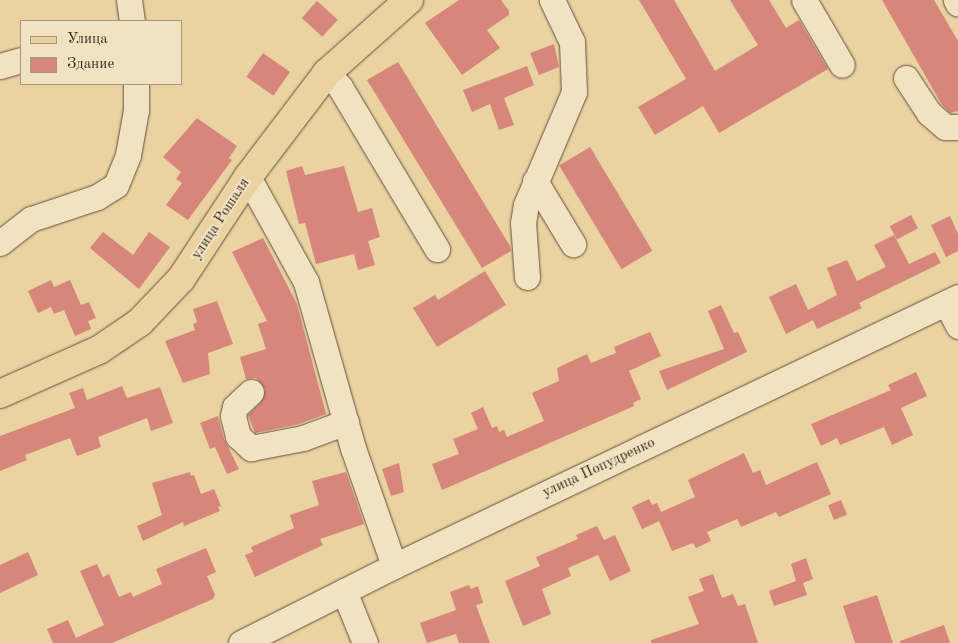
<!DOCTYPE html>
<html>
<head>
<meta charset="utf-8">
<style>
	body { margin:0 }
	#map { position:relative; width:958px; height:643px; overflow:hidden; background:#ead2a1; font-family:"Old Standard TT",serif }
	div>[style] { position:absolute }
	.building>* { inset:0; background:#d6867a; transform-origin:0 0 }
	.roads { filter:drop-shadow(0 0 1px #64503d) drop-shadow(0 0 1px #64503d) }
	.minor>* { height:25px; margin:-12.5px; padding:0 12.5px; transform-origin:12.5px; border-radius:12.5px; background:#f1e2c2 }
	.major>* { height:28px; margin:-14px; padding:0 14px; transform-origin:14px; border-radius:14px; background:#ead2a1 }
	span { translate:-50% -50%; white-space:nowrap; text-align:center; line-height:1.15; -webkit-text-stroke:4px #f1e2c2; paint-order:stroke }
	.street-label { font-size:15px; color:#38251c }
	.legend { position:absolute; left:20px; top:20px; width:162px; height:65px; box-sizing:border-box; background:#f1e2c2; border:1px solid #a79680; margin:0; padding:6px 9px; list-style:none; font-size:15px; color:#38251c }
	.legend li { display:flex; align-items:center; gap:10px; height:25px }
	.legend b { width:25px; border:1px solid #a79680 }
</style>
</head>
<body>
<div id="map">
	<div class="building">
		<div style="clip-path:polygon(459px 0,501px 0,509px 11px,509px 15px,487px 30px,500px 48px,462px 75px,425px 23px)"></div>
		<div style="clip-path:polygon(639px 0,674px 0,715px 71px,758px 45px,730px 0,769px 0,786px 28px,799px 20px,828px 69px,719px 133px,703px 106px,655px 135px,638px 107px,686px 79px)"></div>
		<div style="clip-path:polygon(882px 0,934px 0,958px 41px,958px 111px,950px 113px,942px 105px)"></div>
		<div style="left:317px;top:1px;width:28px;height:23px;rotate:42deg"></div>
		<div style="clip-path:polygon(554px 44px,559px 67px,539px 75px,530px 53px)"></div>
		<div style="left:263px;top:53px;width:33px;height:29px;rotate:35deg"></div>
		<div style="clip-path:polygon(398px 62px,510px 246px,511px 251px,482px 268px,367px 80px)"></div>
		<div style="clip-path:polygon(527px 66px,534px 85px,504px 98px,514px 125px,499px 130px,490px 104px,472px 112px,463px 90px)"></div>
		<div style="clip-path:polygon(197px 118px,237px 146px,229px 158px,232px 160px,188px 220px,166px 205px,182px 183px,176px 179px,181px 172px,163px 157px)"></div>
		<div style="left:590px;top:147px;width:121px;height:36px;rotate:59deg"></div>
		<div style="clip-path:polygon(302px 166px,305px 175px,344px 166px,358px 212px,372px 208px,380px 237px,368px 241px,375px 265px,358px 270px,354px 254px,316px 264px,305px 223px,299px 224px,286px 171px)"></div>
		<div style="left:911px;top:215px;width:15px;height:24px;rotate:62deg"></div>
		<div style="clip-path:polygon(950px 216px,958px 234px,958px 251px,946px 257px,931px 225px)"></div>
		<div style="clip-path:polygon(103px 232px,133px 255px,149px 232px,170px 247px,139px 289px,90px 248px)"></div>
		<div style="clip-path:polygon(894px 235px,909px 264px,935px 252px,941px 263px,859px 303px,862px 308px,817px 329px,813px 320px,786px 334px,769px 297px,796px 284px,808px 310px,837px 295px,827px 268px,847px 260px,857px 281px,886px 267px,874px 245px)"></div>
		<div style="clip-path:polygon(263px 238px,297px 304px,326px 414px,299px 424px,255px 433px,248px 415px,261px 402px,265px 389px,256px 378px,246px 379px,240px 357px,266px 349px,258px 324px,267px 321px,232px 252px)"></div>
		<div style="clip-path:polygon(485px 271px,506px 305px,437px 347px,413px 308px,435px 295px,438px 300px)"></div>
		<div style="clip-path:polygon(51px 280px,54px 287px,70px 280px,81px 305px,89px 302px,96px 318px,88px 321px,91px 329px,75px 336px,64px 310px,54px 314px,51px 307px,38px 313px,28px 291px)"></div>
		<div style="clip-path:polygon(217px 301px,233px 344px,208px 353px,210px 374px,183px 383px,165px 341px,195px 330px,193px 324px,197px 322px,193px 309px)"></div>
		<div style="clip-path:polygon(721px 305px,734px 333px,738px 332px,747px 352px,667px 390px,659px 371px,724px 349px,708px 311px)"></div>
		<div style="clip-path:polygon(650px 332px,661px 356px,629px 371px,641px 399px,633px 403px,634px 406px,442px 490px,432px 464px,459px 454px,453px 439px,478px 429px,471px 413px,483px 407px,492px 428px,497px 426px,499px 432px,504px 430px,507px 437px,544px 421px,532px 393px,559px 381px,557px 368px,587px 354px,591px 363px,616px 353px,614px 347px)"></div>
		<div style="clip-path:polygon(916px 372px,927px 396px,901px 408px,913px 435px,892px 445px,884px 427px,840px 445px,837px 438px,821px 446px,811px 424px,891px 390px,888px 385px)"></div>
		<div style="clip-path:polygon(122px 386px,127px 398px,160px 387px,173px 423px,151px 431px,147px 418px,98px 437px,101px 447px,77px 456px,70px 438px,25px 455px,27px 460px,0 471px,0 436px,75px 408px,69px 393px,83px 388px,87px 400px)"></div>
		<div style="clip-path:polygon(218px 416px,224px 439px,239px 469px,227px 474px,215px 447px,210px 449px,200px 423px)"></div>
		<div style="clip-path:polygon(744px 453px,753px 473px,760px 470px,766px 485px,817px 462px,831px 494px,779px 517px,776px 512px,741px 527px,737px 519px,707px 532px,711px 541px,696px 548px,693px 543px,672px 551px,659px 521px,642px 529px,632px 507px,649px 499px,652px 505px,657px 503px,661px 512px,695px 497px,688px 480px)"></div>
		<div style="clip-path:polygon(399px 463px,404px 492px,391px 496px,382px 469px)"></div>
		<div style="clip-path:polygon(190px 472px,191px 476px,194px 475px,201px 494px,214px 489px,221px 506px,218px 507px,220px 511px,184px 526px,183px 522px,143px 541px,137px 526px,162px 515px,152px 483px)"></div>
		<div style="clip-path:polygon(346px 472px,364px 524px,320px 539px,323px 545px,255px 577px,245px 555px,253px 552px,251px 547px,294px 528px,290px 515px,319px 505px,312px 481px)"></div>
		<div style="left:841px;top:500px;width:16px;height:14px;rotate:68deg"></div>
		<div style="clip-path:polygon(597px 526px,604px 540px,615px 535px,631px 571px,610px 581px,598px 555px,568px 568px,571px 576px,542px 589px,551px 614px,523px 626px,505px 581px,540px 566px,536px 557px,578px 539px,576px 535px)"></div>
		<div style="clip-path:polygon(206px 548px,216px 572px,207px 576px,215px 595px,213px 599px,112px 643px,53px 643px,47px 629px,68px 620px,76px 638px,104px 625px,80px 571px,97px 564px,103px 577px,109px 574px,119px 597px,131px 592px,133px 597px,162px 584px,156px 569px)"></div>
		<div style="clip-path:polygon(28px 552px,38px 575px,0 593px,0 565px)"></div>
		<div style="clip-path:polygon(806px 558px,813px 579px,803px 583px,807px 595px,774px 606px,769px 591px,796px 581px,791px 564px)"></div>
		<div style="clip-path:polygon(713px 574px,722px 598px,733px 594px,738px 606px,745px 604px,758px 643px,651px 643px,651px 640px,699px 624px,688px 597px,704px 591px,699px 579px)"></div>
		<div style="clip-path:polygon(469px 585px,471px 589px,478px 586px,483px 603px,476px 605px,490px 643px,459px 643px,456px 634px,427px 643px,420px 623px,456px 610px,450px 592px)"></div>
		<div style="clip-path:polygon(877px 595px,893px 643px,855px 643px,843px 606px)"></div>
		<div style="clip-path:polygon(944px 625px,950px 643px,900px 643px,900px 641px)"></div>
	</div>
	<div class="roads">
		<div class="minor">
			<div style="left:129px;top:0;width:21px;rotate:82deg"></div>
			<div style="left:804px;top:0;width:75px;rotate:59.7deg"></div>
			<div style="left:956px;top:0;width:4px;rotate:63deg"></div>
			<div style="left:0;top:66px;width:22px;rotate:-16deg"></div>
			<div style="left:327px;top:73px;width:19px;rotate:47deg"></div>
			<div style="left:340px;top:87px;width:189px;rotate:59.1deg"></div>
			<div style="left:906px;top:78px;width:42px;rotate:56.7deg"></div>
			<div style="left:929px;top:113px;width:21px;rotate:41deg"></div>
			<div style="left:945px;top:127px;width:13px"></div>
			<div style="left:248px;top:177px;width:120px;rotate:61.1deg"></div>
			<div style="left:306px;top:282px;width:173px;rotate:74.2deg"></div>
			<div style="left:353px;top:448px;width:125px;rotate:70.8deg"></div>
			<div style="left:535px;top:181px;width:74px;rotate:58.9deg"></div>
			<div style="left:0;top:243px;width:39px;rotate:-38deg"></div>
			<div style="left:31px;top:219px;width:70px;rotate:-18.4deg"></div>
			<div style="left:97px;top:197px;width:22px;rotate:-32deg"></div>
			<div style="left:116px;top:185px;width:32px;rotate:-68deg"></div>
			<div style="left:128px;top:155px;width:46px;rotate:-79.9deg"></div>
			<div style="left:136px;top:110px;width:26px;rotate:-90deg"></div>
			<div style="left:527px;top:277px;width:54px;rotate:-94.2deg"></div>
			<div style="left:523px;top:223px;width:18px;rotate:-81deg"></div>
			<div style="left:526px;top:205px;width:123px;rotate:-67deg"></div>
			<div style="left:574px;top:92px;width:50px;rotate:-92.3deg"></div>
			<div style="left:572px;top:42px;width:47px;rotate:-115.5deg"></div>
			<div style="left:946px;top:303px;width:26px;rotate:62deg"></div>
			<div style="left:251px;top:392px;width:22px;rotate:137deg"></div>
			<div style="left:235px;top:407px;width:9px;rotate:103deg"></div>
			<div style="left:233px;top:416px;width:21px;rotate:76deg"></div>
			<div style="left:238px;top:436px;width:18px;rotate:43deg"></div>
			<div style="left:251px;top:448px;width:53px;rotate:-10.9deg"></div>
			<div style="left:303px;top:438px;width:46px;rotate:-20.4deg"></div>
			<div style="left:344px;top:591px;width:56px;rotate:68deg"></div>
			<div style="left:241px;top:643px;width:171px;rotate:-26.7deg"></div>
			<div style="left:394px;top:566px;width:625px;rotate:-25.5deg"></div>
		</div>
		<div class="major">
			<div style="left:0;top:394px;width:108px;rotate:-24deg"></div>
			<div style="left:99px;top:350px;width:50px;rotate:-34.3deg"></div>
			<div style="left:140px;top:322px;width:59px;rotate:-46.4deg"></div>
			<div style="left:181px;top:279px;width:122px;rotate:-56.7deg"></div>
			<div style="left:248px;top:177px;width:131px;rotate:-52.8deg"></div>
			<div style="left:327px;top:73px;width:110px;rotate:-41.7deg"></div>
		</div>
	</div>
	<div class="street-label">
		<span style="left:221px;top:219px;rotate:-57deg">улица Рошаля</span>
		<span style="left:599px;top:468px;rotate:-25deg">улица Попудренко</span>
	</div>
	<ul class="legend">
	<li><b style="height:6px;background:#ead2a1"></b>Улица</li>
	<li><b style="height:14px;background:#d6867a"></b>Здание</li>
	</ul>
</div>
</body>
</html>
